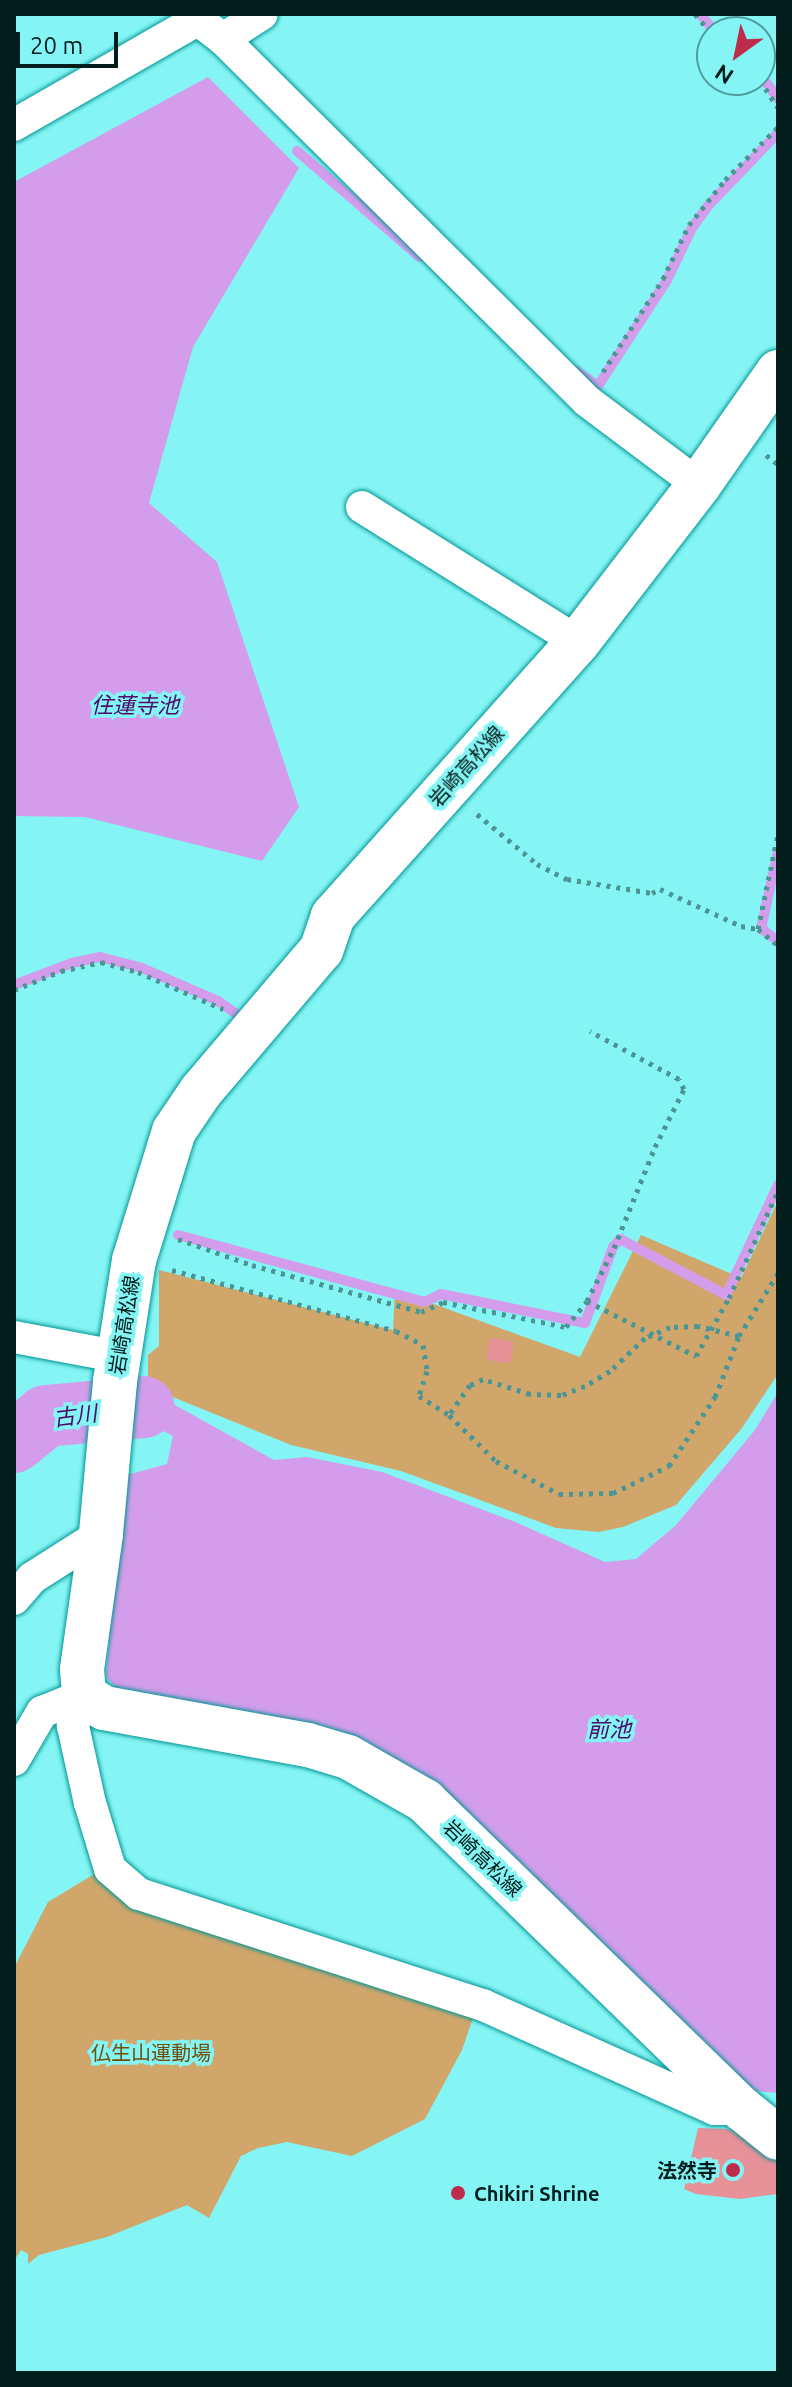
<!DOCTYPE html>
<html>
<head>
<meta charset="utf-8">
<style>
	body { margin:0 }
	#map { position:relative; width:792px; height:2387px; overflow:hidden; background:#84f5f4; font-family:Ubuntu,"Noto Sans JP",sans-serif }
	div>[style] { position:absolute }
	.green>* { inset:0; background:#d0a66b }
	.water>* { inset:0; background:#d39dec }
	.stream>* { height:10px; margin:-5px; padding:0 5px; transform-origin:5px; border-radius:5px; background:#d39dec }
	.river>* { height:62px; margin:-31px; padding:0 31px; transform-origin:31px; border-radius:31px; background:#d39dec }
	.building>* { inset:0; background:#e79198; transform-origin:0 0 }
	.path>* { height:5px; margin-top:-2.5px; transform-origin:0; background:repeating-linear-gradient(90deg,#4b9695 0 4px,transparent 0 10px) }
	.roads { filter:drop-shadow(0 0 2px #019595) drop-shadow(0 0 2px #019595) }
	.minor>* { height:32px; margin:-16px; padding:0 16px; transform-origin:16px; border-radius:16px; background:#fff }
	.secondary>* { height:44px; margin:-22px; padding:0 22px; transform-origin:22px; border-radius:22px; background:#fff }
	.dots>* { width:22px; height:22px; translate:-50% -50%; box-sizing:border-box; border:4px solid #84f5f4; border-radius:50% }
	span { translate:-50% -50%; white-space:nowrap; text-align:center; line-height:1.15; -webkit-text-stroke:7px #84f5f4; paint-order:stroke }
	.street-label { font-size:20px; color:#031c1c }
	.park-label { font-size:20px; color:#734d08 }
	.poi-label { font-size:20px; color:#031c1c; font-weight:700 }
	.right { translate:-100% -50%; text-align:right }
	.left { translate:0 -50%; text-align:left }
	.water-label { font-size:22px; color:#500869; font-style:italic }
	.frame { position:absolute; inset:0; border:16px solid #031c1c; pointer-events:none }
	.north { position:absolute; left:696px; top:16px; width:80px; height:80px; box-sizing:border-box; background:#84f5f4; border:2px solid #509e9e; border-radius:50%; rotate:213deg; font-size:22px; font-weight:700; line-height:32px; text-align:center; color:#031c1c }
	.north::after { content:''; display:block; margin:auto; width:28px; height:36px; background:#bd2c4a; clip-path:polygon(50% 0,100% 100%,50% 72%,0 100%) }
	.scale { position:absolute; left:16px; top:32px; width:102px; height:36px; box-sizing:border-box; border:4px solid #031c1c; border-top:0; padding-left:10px; font-size:24px; line-height:28px; white-space:nowrap; color:#031c1c; -webkit-text-stroke:6px #84f5f4; paint-order:stroke }
</style>
</head>
<body>
<div id="map">
	<div class="green">
		<div style="clip-path:polygon(778px 1201px,778px 1374px,742px 1428px,676px 1505px,623px 1527px,599px 1532px,556px 1528px,401px 1471px,291px 1445px,148px 1387px,148px 1355px,159px 1346px,159px 1270px,393px 1330px,395px 1290px,580px 1357px,641px 1235px,741px 1278px)"></div>
		<div style="clip-path:polygon(101px 1870px,474px 2015px,462px 2050px,425px 2119px,352px 2156px,287px 2142px,258px 2148px,241px 2156px,209px 2218px,187px 2205px,107px 2237px,39px 2255px,28px 2264px,28px 2254px,21px 2250px,14px 2261px,16px 1964px,48px 1902px)"></div>
	</div>
	<div class="water">
		<div style="clip-path:polygon(208px 77px,299px 168px,193px 347px,149px 503px,217px 562px,299px 807px,262px 861px,85px 817px,14px 816px,14px 182px)"></div>
		<div style="clip-path:polygon(146px 1389px,274px 1460px,307px 1457px,382px 1472px,513px 1521px,605px 1562px,636px 1559px,676px 1525px,755px 1430px,778px 1392px,778px 2093px,736px 2089px,425px 1786px,126px 1698px,106px 1677px,123px 1476px,167px 1464px,173px 1436px,143px 1421px)"></div>
	</div>
	<div class="stream">
		<div style="left:700px;top:14px;width:23px;rotate:50deg"></div>
		<div style="left:760px;top:74px;width:31px;rotate:54deg"></div>
		<div style="left:297px;top:151px;width:162px;rotate:40.8deg"></div>
		<div style="left:577px;top:371px;width:26px;rotate:36deg"></div>
		<div style="left:598px;top:386px;width:126px;rotate:-56.9deg"></div>
		<div style="left:667px;top:280px;width:58px;rotate:-64.3deg"></div>
		<div style="left:692px;top:228px;width:26px;rotate:-54deg"></div>
		<div style="left:707px;top:207px;width:103px;rotate:-46.2deg"></div>
		<div style="left:778px;top:852px;width:74px;rotate:102.5deg"></div>
		<div style="left:762px;top:924px;width:6px;rotate:81deg"></div>
		<div style="left:763px;top:930px;width:19px;rotate:36deg"></div>
		<div style="left:14px;top:985px;width:62px;rotate:-20.8deg"></div>
		<div style="left:72px;top:963px;width:29px;rotate:-12deg"></div>
		<div style="left:100px;top:957px;width:43px;rotate:14.7deg"></div>
		<div style="left:142px;top:968px;width:83px;rotate:23.5deg"></div>
		<div style="left:218px;top:1001px;width:29px;rotate:35deg"></div>
		<div style="left:178px;top:1235px;width:255px;rotate:15.2deg"></div>
		<div style="left:424px;top:1302px;width:19px;rotate:-25deg"></div>
		<div style="left:441px;top:1294px;width:147px;rotate:11.4deg"></div>
		<div style="left:585px;top:1323px;width:81px;rotate:-69.8deg"></div>
		<div style="left:613px;top:1247px;width:11px;rotate:-49deg"></div>
		<div style="left:620px;top:1239px;width:120px;rotate:27.8deg"></div>
		<div style="left:726px;top:1295px;width:122px;rotate:-64.7deg"></div>
	</div>
	<div class="river">
		<div style="left:14px;top:1442px;width:41px;rotate:-39.1deg"></div>
		<div style="left:46px;top:1416px;width:98px;rotate:-5.2deg"></div>
	</div>
	<div class="building">
		<div style="left:490px;top:1338px;width:24px;height:22px;rotate:9deg"></div>
		<div style="clip-path:polygon(698px 2128px,727px 2129px,778px 2142px,778px 2194px,740px 2199px,696px 2194px,684px 2189px)"></div>
	</div>
	<div class="path">
		<div style="left:695px;top:14px;width:26px;rotate:50deg"></div>
		<div style="left:760px;top:80px;width:33px;rotate:57deg"></div>
		<div style="left:603px;top:372px;width:111px;rotate:-57.2deg"></div>
		<div style="left:663px;top:279px;width:60px;rotate:-64.3deg"></div>
		<div style="left:689px;top:225px;width:58px;rotate:-51.3deg"></div>
		<div style="left:725px;top:180px;width:75px;rotate:-45deg"></div>
		<div style="left:766px;top:455px;width:15px;rotate:37deg"></div>
		<div style="left:477px;top:814px;width:78px;rotate:39.8deg"></div>
		<div style="left:537px;top:864px;width:34px;rotate:27deg"></div>
		<div style="left:567px;top:879px;width:86px;rotate:9.4deg"></div>
		<div style="left:652px;top:893px;width:9px;rotate:-27deg"></div>
		<div style="left:660px;top:889px;width:89px;rotate:24.6deg"></div>
		<div style="left:741px;top:926px;width:17px;rotate:10deg"></div>
		<div style="left:758px;top:929px;width:26px;rotate:39deg"></div>
		<div style="left:758px;top:929px;width:97px;rotate:-78.1deg"></div>
		<div style="left:14px;top:990px;width:51px;rotate:-22deg"></div>
		<div style="left:61px;top:971px;width:41px;rotate:-12.7deg"></div>
		<div style="left:101px;top:962px;width:38px;rotate:15deg"></div>
		<div style="left:138px;top:972px;width:93px;rotate:23.5deg"></div>
		<div style="left:178px;top:1239px;width:78px;rotate:19.4deg"></div>
		<div style="left:252px;top:1265px;width:175px;rotate:15.5deg"></div>
		<div style="left:421px;top:1312px;width:24px;rotate:-24deg"></div>
		<div style="left:443px;top:1302px;width:126px;rotate:11.5deg"></div>
		<div style="left:566px;top:1327px;width:33px;rotate:-51deg"></div>
		<div style="left:587px;top:1301px;width:59px;rotate:-63deg"></div>
		<div style="left:614px;top:1248px;width:109px;rotate:-67.9deg"></div>
		<div style="left:655px;top:1147px;width:65px;rotate:-63.4deg"></div>
		<div style="left:684px;top:1089px;width:11px;rotate:-117deg"></div>
		<div style="left:679px;top:1079px;width:101px;rotate:-151.7deg"></div>
		<div style="left:172px;top:1270px;width:232px;rotate:15.2deg"></div>
		<div style="left:396px;top:1331px;width:30px;rotate:27deg"></div>
		<div style="left:423px;top:1345px;width:26px;rotate:81deg"></div>
		<div style="left:427px;top:1371px;width:26px;rotate:108deg"></div>
		<div style="left:419px;top:1396px;width:36px;rotate:32deg"></div>
		<div style="left:587px;top:1301px;width:122px;rotate:26.8deg"></div>
		<div style="left:696px;top:1356px;width:67px;rotate:-60.4deg"></div>
		<div style="left:729px;top:1298px;width:118px;rotate:-65.4deg"></div>
		<div style="left:739px;top:1336px;width:42px;rotate:-166.3deg"></div>
		<div style="left:698px;top:1326px;width:28px;rotate:178deg"></div>
		<div style="left:670px;top:1327px;width:27px;rotate:156deg"></div>
		<div style="left:645px;top:1338px;width:48px;rotate:136.7deg"></div>
		<div style="left:610px;top:1371px;width:29px;rotate:149deg"></div>
		<div style="left:585px;top:1386px;width:26px;rotate:159deg"></div>
		<div style="left:561px;top:1395px;width:31px;rotate:-178deg"></div>
		<div style="left:530px;top:1394px;width:49px;rotate:-162.3deg"></div>
		<div style="left:483px;top:1379px;width:14px;rotate:155deg"></div>
		<div style="left:470px;top:1385px;width:37px;rotate:125deg"></div>
		<div style="left:449px;top:1415px;width:66px;rotate:44.4deg"></div>
		<div style="left:496px;top:1461px;width:71px;rotate:27.6deg"></div>
		<div style="left:559px;top:1494px;width:54px;rotate:-1.1deg"></div>
		<div style="left:613px;top:1493px;width:62px;rotate:-25.7deg"></div>
		<div style="left:669px;top:1466px;width:83px;rotate:-56.3deg"></div>
		<div style="left:715px;top:1397px;width:66px;rotate:-68.5deg"></div>
		<div style="left:739px;top:1336px;width:74px;rotate:-58.2deg"></div>
	</div>
	<div class="roads">
		<div class="minor">
			<div style="left:190px;top:14px;width:41px;rotate:37.1deg"></div>
			<div style="left:223px;top:39px;width:513px;rotate:44.84deg"></div>
			<div style="left:587px;top:401px;width:140px;rotate:36.9deg"></div>
			<div style="left:223px;top:39px;width:46px;rotate:-32.7deg"></div>
			<div style="left:14px;top:125px;width:211px;rotate:-29.8deg"></div>
			<div style="left:362px;top:507px;width:255px;rotate:32deg"></div>
			<div style="left:14px;top:1337px;width:109px;rotate:10.6deg"></div>
			<div style="left:14px;top:1599px;width:28px;rotate:-49deg"></div>
			<div style="left:32px;top:1578px;width:82px;rotate:-32.5deg"></div>
			<div style="left:14px;top:1760px;width:56px;rotate:-59.7deg"></div>
			<div style="left:42px;top:1712px;width:45px;rotate:-22deg"></div>
			<div style="left:84px;top:1695px;width:33px;rotate:110deg"></div>
			<div style="left:73px;top:1726px;width:79px;rotate:77.6deg"></div>
			<div style="left:90px;top:1803px;width:69px;rotate:73.1deg"></div>
			<div style="left:110px;top:1869px;width:38px;rotate:41deg"></div>
			<div style="left:139px;top:1894px;width:361px;rotate:17.9deg"></div>
			<div style="left:483px;top:2005px;width:253px;rotate:24.2deg"></div>
			<div style="left:714px;top:2109px;width:37px"></div>
		</div>
		<div class="secondary">
			<div style="left:778px;top:372px;width:138px;rotate:125deg"></div>
			<div style="left:699px;top:485px;width:198px;rotate:127.6deg"></div>
			<div style="left:578px;top:642px;width:368px;rotate:131.8deg"></div>
			<div style="left:333px;top:916px;width:36px;rotate:109deg"></div>
			<div style="left:321px;top:950px;width:185px;rotate:130.4deg"></div>
			<div style="left:201px;top:1091px;width:48px;rotate:124deg"></div>
			<div style="left:174px;top:1131px;width:135px;rotate:107.2deg"></div>
			<div style="left:134px;top:1260px;width:123px;rotate:98.9deg"></div>
			<div style="left:115px;top:1382px;width:153px;rotate:95.3deg"></div>
			<div style="left:101px;top:1534px;width:137px;rotate:98deg"></div>
			<div style="left:82px;top:1670px;width:25px;rotate:85deg"></div>
			<div style="left:84px;top:1695px;width:24px;rotate:33deg"></div>
			<div style="left:104px;top:1708px;width:207px;rotate:10.3deg"></div>
			<div style="left:308px;top:1745px;width:42px;rotate:16.7deg"></div>
			<div style="left:348px;top:1757px;width:89px;rotate:29.7deg"></div>
			<div style="left:425px;top:1801px;width:442px;rotate:44.2deg"></div>
			<div style="left:742px;top:2109px;width:46px;rotate:38.9deg"></div>
		</div>
	</div>
	<div class="dots">
		<div style="left:733px;top:2170px;background:#bd2c4a"></div>
		<div style="left:458px;top:2193px;background:#bd2c4a"></div>
	</div>
	<div class="street-label">
		<span style="left:466px;top:766px;rotate:-48deg">岩崎高松線</span>
		<span style="left:124px;top:1325px;rotate:-81deg">岩崎高松線</span>
		<span style="left:483px;top:1858px;rotate:44deg">岩崎高松線</span>
	</div>
	<div class="park-label">
		<span style="left:151px;top:2052px">仏生山運動場</span>
	</div>
	<div class="poi-label">
		<span class="right" style="left:717px;top:2170px">法然寺</span>
		<span class="left" style="left:474px;top:2193px">Chikiri Shrine</span>
	</div>
	<div class="water-label">
		<span style="left:135px;top:705px">住蓮寺池</span>
		<span style="left:75px;top:1415px;rotate:-7deg">古川</span>
		<span style="left:609px;top:1729px">前池</span>
	</div>
	<div class="frame"></div>
	<div class="north">N</div>
	<div class="scale">20 m</div>
</div>
</body>
</html>
